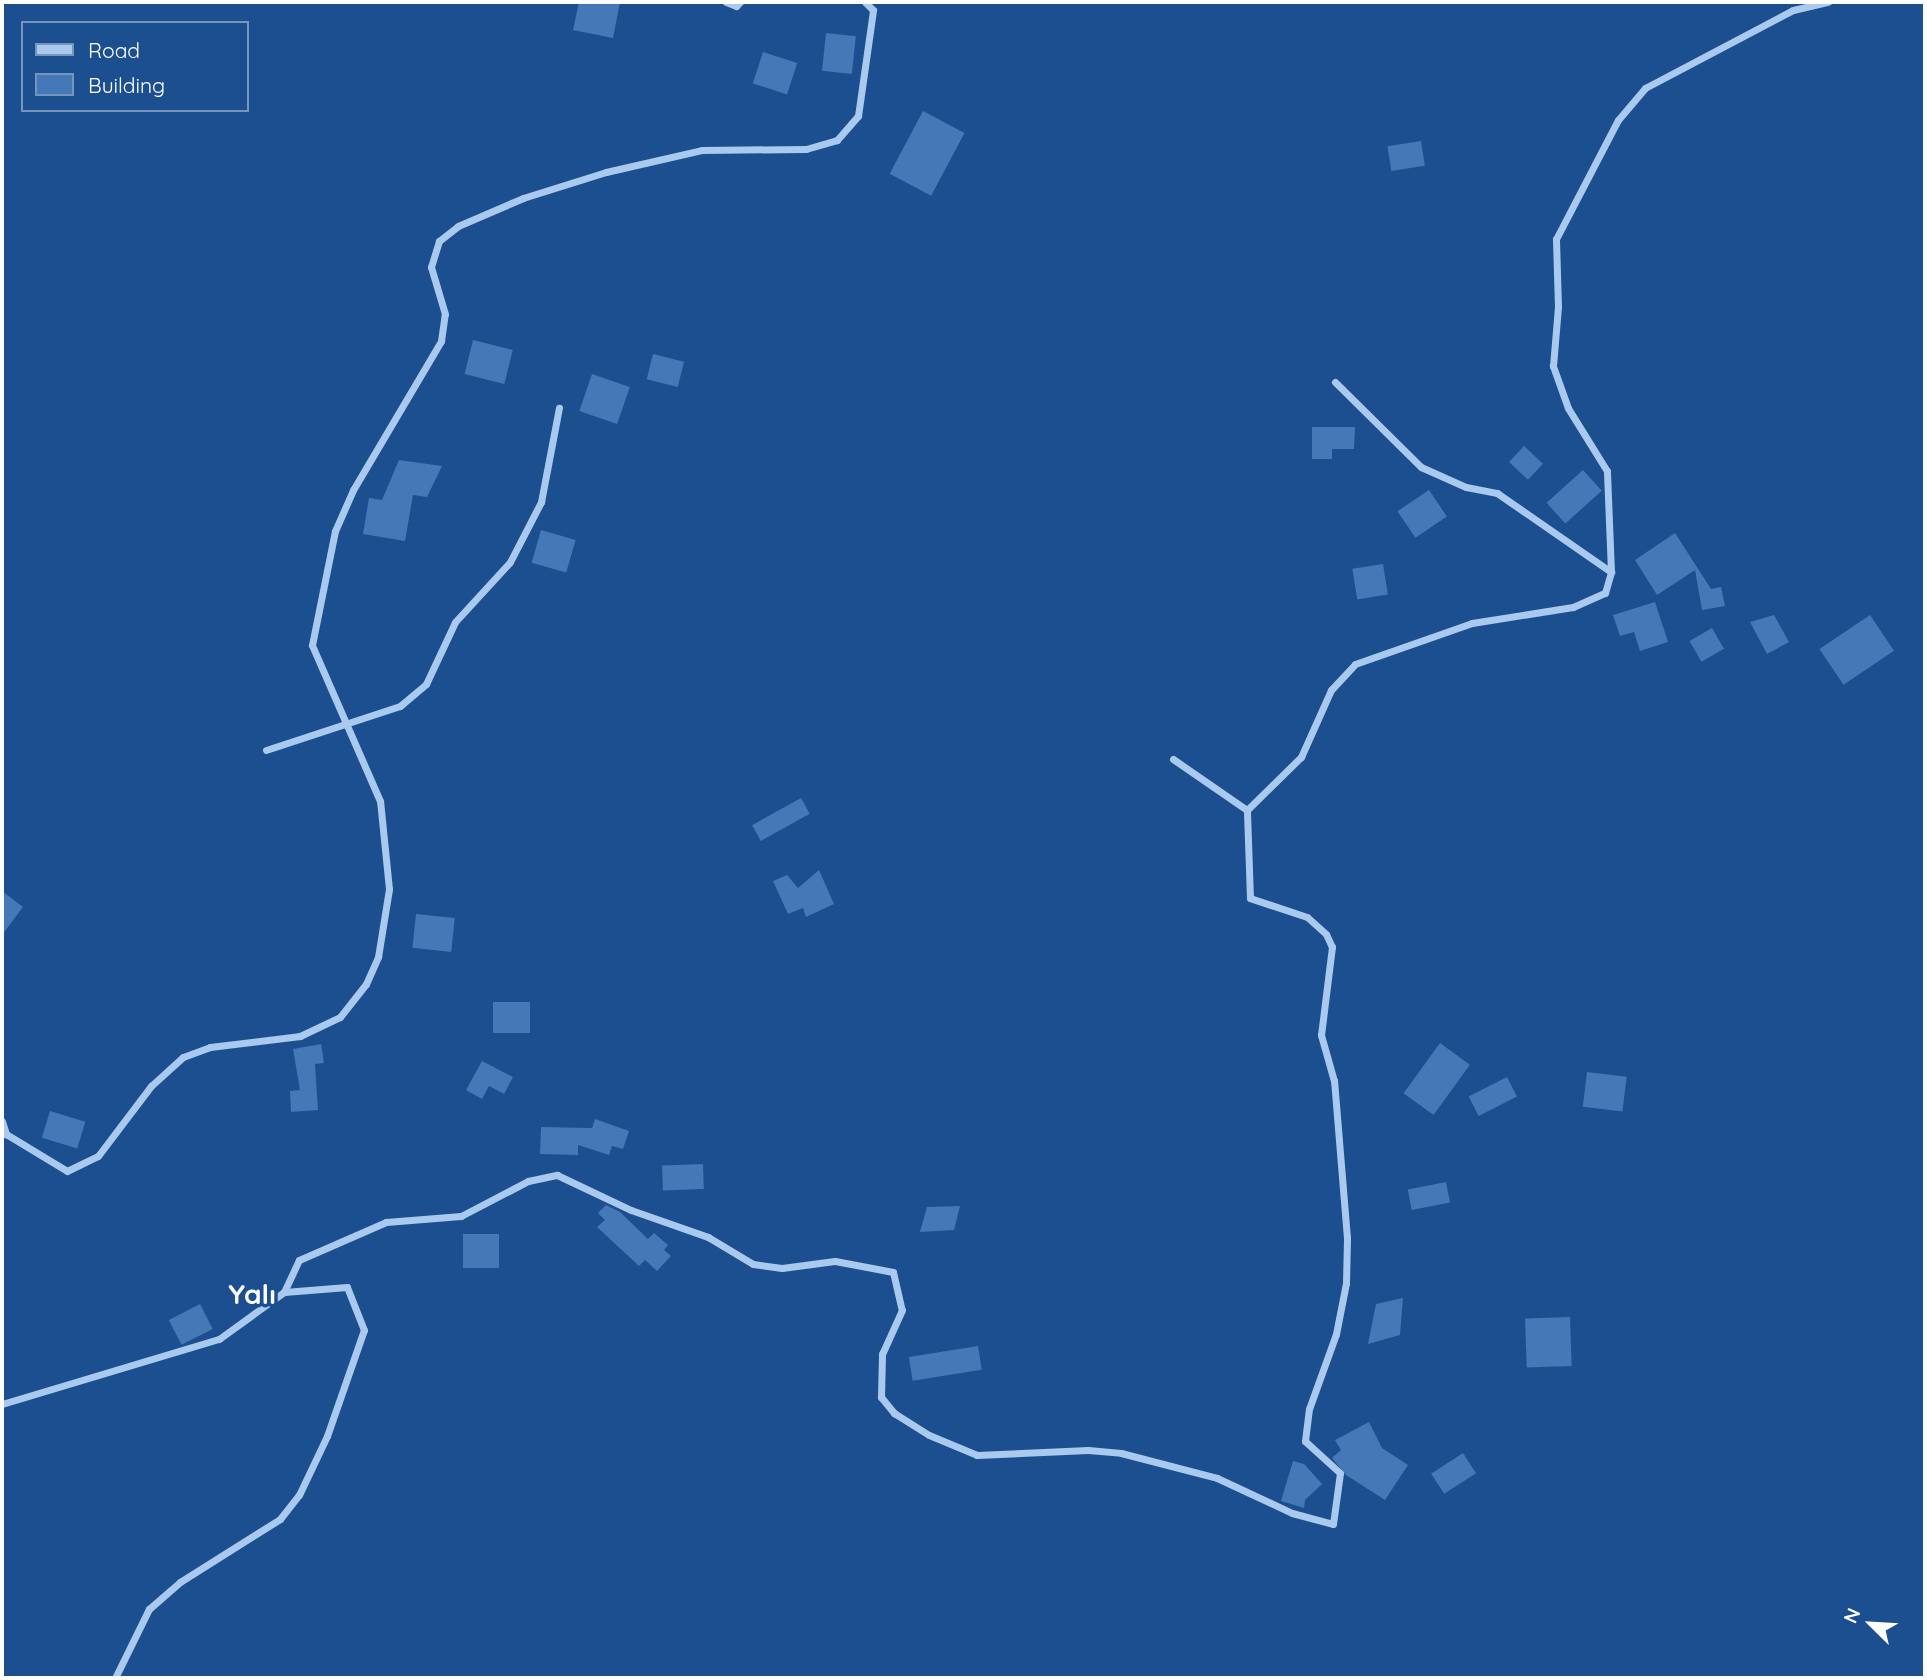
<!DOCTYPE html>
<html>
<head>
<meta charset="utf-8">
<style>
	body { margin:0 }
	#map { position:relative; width:1927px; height:1680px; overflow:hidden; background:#1b4f8f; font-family:Quicksand,sans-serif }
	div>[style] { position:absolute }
	.building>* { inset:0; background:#4478b7; transform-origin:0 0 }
	.minor>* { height:7px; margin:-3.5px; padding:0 3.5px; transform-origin:3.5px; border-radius:3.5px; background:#a9c9ee }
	span { translate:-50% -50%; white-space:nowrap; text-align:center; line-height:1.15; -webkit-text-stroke:7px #1b4f8f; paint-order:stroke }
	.district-label { font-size:28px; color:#fff; font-weight:700 }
	.frame { position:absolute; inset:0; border:4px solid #fff; pointer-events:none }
	.legend { position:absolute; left:21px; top:21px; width:228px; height:91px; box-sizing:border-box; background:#1b4f8f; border:2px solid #7695bc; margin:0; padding:9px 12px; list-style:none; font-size:21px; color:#fff }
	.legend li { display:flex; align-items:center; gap:14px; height:35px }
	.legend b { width:35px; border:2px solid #7695bc }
	.north { position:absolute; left:1836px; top:1589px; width:70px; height:70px; -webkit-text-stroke:5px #1b4f8f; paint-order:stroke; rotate:294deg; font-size:19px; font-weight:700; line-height:28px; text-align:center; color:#fff }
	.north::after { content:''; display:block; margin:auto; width:24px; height:32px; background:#fff; clip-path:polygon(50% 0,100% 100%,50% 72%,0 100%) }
</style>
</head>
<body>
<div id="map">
	<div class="building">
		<div style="clip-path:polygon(579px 2px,620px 2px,613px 38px,573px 30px)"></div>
		<div style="left:826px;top:33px;width:30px;height:38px;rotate:6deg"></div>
		<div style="left:763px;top:52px;width:36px;height:33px;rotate:18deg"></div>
		<div style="left:923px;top:111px;width:47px;height:71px;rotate:28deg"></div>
		<div style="left:1421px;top:141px;width:25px;height:34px;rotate:81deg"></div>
		<div style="left:473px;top:340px;width:41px;height:35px;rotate:14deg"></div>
		<div style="left:653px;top:354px;width:32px;height:26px;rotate:14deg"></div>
		<div style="left:592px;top:374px;width:40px;height:39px;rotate:19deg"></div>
		<div style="clip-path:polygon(1312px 427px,1355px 427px,1354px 449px,1332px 449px,1332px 459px,1312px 459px)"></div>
		<div style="left:1524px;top:446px;width:26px;height:22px;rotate:43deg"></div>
		<div style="clip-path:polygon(399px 460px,442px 466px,427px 497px,413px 495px,405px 541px,363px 534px,369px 498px,382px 500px)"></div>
		<div style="left:1583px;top:470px;width:28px;height:49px;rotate:48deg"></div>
		<div style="left:1429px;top:490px;width:32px;height:38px;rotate:56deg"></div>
		<div style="left:541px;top:530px;width:36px;height:34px;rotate:16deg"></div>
		<div style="clip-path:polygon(1675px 533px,1711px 589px,1721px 587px,1725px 606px,1702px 610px,1695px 570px,1657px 595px,1635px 560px)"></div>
		<div style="left:1383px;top:564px;width:31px;height:31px;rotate:81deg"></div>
		<div style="clip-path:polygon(1655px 602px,1668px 642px,1640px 651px,1634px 632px,1620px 636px,1613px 615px)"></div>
		<div style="clip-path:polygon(1774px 615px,1789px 642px,1767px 654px,1750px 622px)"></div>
		<div style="left:1870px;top:615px;width:43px;height:61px;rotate:56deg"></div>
		<div style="left:1712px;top:628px;width:24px;height:26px;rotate:60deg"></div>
		<div style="left:801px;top:798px;width:18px;height:56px;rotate:61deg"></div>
		<div style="clip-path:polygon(819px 870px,834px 904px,806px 917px,803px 908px,788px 914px,773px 881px,787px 875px,798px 888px)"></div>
		<div style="clip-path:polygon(2px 891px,23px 907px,2px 935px)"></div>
		<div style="left:416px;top:914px;width:39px;height:34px;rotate:6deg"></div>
		<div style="left:530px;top:1002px;width:31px;height:37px;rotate:90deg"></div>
		<div style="left:1440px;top:1043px;width:37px;height:62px;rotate:36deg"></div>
		<div style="clip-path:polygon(321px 1044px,324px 1063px,315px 1064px,318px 1110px,291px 1112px,290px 1091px,300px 1090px,293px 1049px)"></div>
		<div style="clip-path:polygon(482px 1061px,513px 1077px,504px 1094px,489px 1086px,482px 1099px,466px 1090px)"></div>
		<div style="left:1587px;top:1072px;width:40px;height:35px;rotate:7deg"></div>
		<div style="left:1507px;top:1077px;width:22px;height:43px;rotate:63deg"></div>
		<div style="left:50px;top:1111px;width:37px;height:28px;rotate:17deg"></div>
		<div style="clip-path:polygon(595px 1119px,629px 1131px,623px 1149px,612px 1146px,609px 1155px,578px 1145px,578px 1155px,540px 1154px,541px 1127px,592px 1128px)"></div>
		<div style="left:703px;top:1164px;width:25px;height:41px;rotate:88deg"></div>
		<div style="left:1446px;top:1182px;width:21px;height:39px;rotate:79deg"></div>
		<div style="clip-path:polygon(606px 1205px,620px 1212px,648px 1239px,654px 1233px,668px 1245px,664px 1250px,671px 1256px,657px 1271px,645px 1260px,639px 1266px,597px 1227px,605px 1220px,598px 1213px)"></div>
		<div style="clip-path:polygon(960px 1206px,954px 1230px,920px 1232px,927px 1207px)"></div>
		<div style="left:499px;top:1234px;width:34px;height:36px;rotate:90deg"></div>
		<div style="clip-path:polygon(1403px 1298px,1400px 1335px,1368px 1344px,1376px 1304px)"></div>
		<div style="left:200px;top:1304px;width:28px;height:35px;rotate:63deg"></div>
		<div style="left:1570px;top:1317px;width:49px;height:45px;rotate:88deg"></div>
		<div style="left:978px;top:1346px;width:24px;height:70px;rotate:81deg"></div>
		<div style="clip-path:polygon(1369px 1422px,1382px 1448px,1408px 1465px,1385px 1500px,1346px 1475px,1332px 1458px,1341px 1450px,1335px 1440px)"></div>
		<div style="left:1463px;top:1453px;width:24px;height:38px;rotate:57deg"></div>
		<div style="clip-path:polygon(1293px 1461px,1304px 1464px,1322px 1484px,1305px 1500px,1304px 1508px,1281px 1501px)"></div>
	</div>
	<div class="minor">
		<div style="left:726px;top:2px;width:11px;rotate:22deg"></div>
		<div style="left:736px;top:6px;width:6px;rotate:-45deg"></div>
		<div style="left:1335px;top:382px;width:121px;rotate:44.7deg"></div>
		<div style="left:1421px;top:467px;width:49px;rotate:24deg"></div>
		<div style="left:1466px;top:487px;width:32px;rotate:11deg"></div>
		<div style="left:1497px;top:493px;width:139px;rotate:34.7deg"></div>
		<div style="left:266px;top:750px;width:141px;rotate:-18.2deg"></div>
		<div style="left:400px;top:706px;width:34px;rotate:-40deg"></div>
		<div style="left:426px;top:684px;width:68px;rotate:-64.9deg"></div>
		<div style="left:455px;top:622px;width:81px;rotate:-47.5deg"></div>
		<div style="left:510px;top:562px;width:68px;rotate:-62.7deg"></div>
		<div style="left:541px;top:502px;width:96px;rotate:-79.2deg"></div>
		<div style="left:1173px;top:759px;width:90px;rotate:34.6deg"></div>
		<div style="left:2px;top:1121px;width:14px;rotate:73deg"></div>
		<div style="left:6px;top:1134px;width:71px;rotate:31.2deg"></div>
		<div style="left:67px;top:1171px;width:34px;rotate:-26deg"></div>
		<div style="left:98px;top:1156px;width:88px;rotate:-52.9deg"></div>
		<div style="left:151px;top:1086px;width:43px;rotate:-42.2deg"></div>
		<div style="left:183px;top:1057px;width:29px;rotate:-20deg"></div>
		<div style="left:210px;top:1047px;width:91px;rotate:-7deg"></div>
		<div style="left:300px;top:1036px;width:44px;rotate:-25.4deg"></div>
		<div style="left:340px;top:1017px;width:42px;rotate:-51.8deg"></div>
		<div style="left:366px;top:984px;width:30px;rotate:-66deg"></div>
		<div style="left:378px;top:957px;width:69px;rotate:-80.8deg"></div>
		<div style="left:389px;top:889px;width:88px;rotate:-95.8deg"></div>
		<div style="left:380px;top:801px;width:170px;rotate:-113.6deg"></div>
		<div style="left:312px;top:645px;width:116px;rotate:-78.6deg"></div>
		<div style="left:335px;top:531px;width:45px;rotate:-66.3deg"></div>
		<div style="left:353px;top:490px;width:173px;rotate:-59.4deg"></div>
		<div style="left:441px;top:341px;width:27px;rotate:-82deg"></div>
		<div style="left:445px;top:314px;width:49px;rotate:-106.6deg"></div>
		<div style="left:431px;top:267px;width:27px;rotate:-73deg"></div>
		<div style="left:439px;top:241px;width:24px;rotate:-38deg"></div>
		<div style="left:458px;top:226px;width:71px;rotate:-23.3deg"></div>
		<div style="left:523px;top:198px;width:87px;rotate:-17.4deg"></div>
		<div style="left:606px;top:172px;width:98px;rotate:-12.9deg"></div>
		<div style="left:702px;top:150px;width:104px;rotate:-0.6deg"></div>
		<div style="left:806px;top:149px;width:32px;rotate:-16deg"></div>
		<div style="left:837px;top:140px;width:32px;rotate:-49deg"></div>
		<div style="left:858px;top:116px;width:107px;rotate:-81.9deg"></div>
		<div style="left:873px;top:10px;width:11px;rotate:-135deg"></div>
		<div style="left:2px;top:1404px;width:227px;rotate:-16.7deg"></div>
		<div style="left:219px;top:1339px;width:80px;rotate:-35.9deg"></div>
		<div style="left:284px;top:1292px;width:35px;rotate:-65deg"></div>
		<div style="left:299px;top:1260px;width:95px;rotate:-23.6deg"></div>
		<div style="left:386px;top:1222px;width:75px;rotate:-4.6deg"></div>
		<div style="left:461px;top:1216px;width:76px;rotate:-27.6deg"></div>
		<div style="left:528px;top:1181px;width:30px;rotate:-12deg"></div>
		<div style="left:557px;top:1175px;width:82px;rotate:25.3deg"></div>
		<div style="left:631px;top:1210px;width:82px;rotate:19.3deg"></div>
		<div style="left:708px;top:1237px;width:52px;rotate:31deg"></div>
		<div style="left:753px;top:1264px;width:29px;rotate:8deg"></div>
		<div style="left:782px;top:1268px;width:53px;rotate:-7.5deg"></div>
		<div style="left:835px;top:1261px;width:59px;rotate:10.7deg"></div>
		<div style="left:893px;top:1272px;width:39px;rotate:77deg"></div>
		<div style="left:902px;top:1310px;width:48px;rotate:114.4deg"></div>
		<div style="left:882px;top:1354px;width:43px;rotate:91.3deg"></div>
		<div style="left:881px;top:1397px;width:21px;rotate:51deg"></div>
		<div style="left:894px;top:1413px;width:41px;rotate:32.2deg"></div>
		<div style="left:929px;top:1435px;width:52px;rotate:22.6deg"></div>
		<div style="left:977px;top:1455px;width:111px;rotate:-2.6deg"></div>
		<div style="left:1088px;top:1450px;width:33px;rotate:5deg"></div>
		<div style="left:1121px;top:1453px;width:99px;rotate:14.6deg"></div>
		<div style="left:1217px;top:1478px;width:83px;rotate:25deg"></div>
		<div style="left:1292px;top:1513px;width:42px;rotate:15deg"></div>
		<div style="left:1333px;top:1524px;width:51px;rotate:-82.2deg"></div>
		<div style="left:1340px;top:1473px;width:47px;rotate:-137.6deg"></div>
		<div style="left:1305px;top:1441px;width:32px;rotate:-83deg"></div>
		<div style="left:1309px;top:1409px;width:80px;rotate:-70.2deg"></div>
		<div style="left:1336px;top:1334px;width:52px;rotate:-78.9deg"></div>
		<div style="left:1346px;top:1283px;width:45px;rotate:-88.7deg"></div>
		<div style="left:1347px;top:1238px;width:158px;rotate:-94.7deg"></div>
		<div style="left:1334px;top:1081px;width:48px;rotate:-105.8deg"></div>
		<div style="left:1321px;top:1035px;width:89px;rotate:-82.9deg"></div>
		<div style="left:1332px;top:947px;width:14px;rotate:-115deg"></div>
		<div style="left:1326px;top:934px;width:25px;rotate:-138deg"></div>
		<div style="left:1307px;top:917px;width:60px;rotate:-161.6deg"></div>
		<div style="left:1250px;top:898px;width:88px;rotate:-92deg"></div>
		<div style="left:1247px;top:810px;width:76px;rotate:-44.5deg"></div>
		<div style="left:1301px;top:757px;width:73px;rotate:-65.9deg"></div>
		<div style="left:1331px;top:690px;width:35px;rotate:-47deg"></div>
		<div style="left:1355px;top:664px;width:124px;rotate:-19.3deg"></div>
		<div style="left:1472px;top:623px;width:102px;rotate:-9deg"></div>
		<div style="left:1573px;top:607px;width:35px;rotate:-24deg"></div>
		<div style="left:1605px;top:593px;width:22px;rotate:-74deg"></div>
		<div style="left:1611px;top:572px;width:101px;rotate:-92.3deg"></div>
		<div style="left:1607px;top:471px;width:74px;rotate:-121.8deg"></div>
		<div style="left:1568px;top:408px;width:45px;rotate:-109.7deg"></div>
		<div style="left:1553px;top:366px;width:59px;rotate:-85.2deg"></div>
		<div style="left:1558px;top:307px;width:68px;rotate:-91.7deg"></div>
		<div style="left:1556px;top:239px;width:134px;rotate:-62.5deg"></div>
		<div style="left:1618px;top:120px;width:42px;rotate:-49.8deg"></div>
		<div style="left:1645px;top:88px;width:167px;rotate:-27.8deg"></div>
		<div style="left:1793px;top:10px;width:36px;rotate:-13deg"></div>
		<div style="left:115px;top:1678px;width:77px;rotate:-63.8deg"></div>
		<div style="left:149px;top:1609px;width:41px;rotate:-41.1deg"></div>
		<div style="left:180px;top:1582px;width:118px;rotate:-32.2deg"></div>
		<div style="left:280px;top:1519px;width:31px;rotate:-52deg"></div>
		<div style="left:299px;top:1495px;width:65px;rotate:-64.6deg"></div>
		<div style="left:327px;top:1436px;width:112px;rotate:-70.8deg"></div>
		<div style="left:364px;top:1330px;width:46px;rotate:-111.6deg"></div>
		<div style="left:347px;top:1287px;width:63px;rotate:175.5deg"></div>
	</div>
	<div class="district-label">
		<span style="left:252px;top:1294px">Yalı</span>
	</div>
	<div class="frame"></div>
	<ul class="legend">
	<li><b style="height:9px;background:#a9c9ee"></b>Road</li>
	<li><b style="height:19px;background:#4478b7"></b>Building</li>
	</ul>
	<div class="north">N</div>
</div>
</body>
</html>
